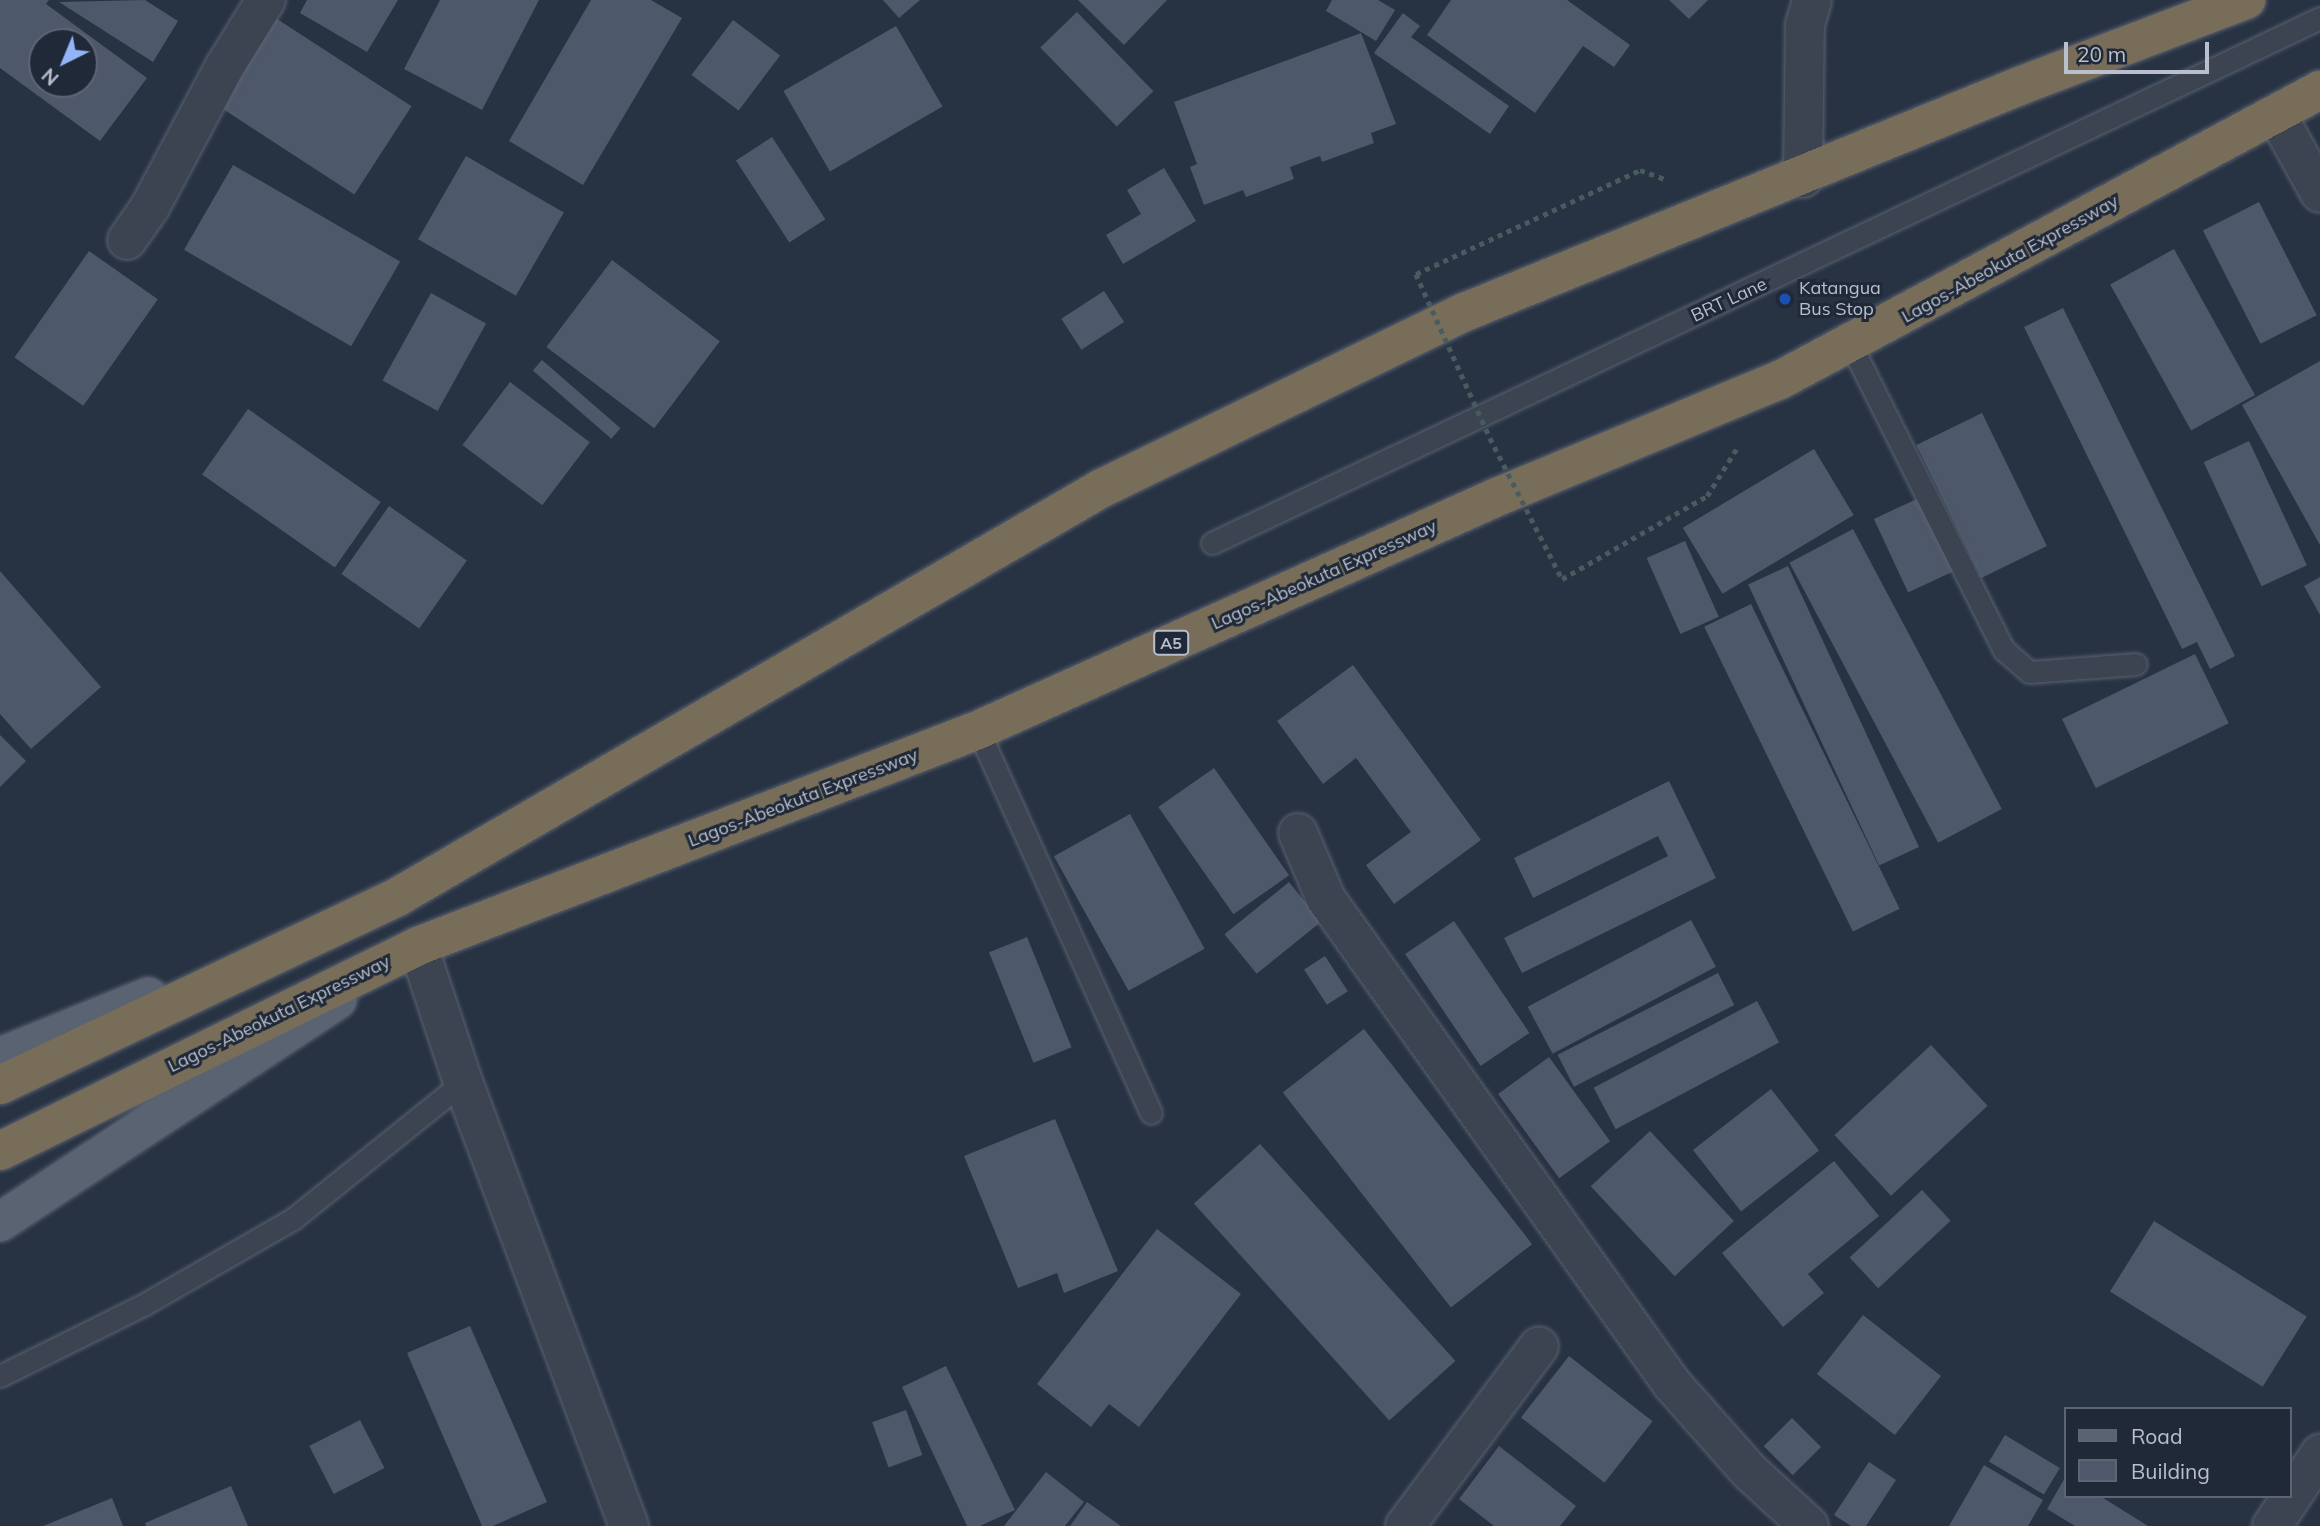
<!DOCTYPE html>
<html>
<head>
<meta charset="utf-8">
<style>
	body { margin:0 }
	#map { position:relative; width:2320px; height:1526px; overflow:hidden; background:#273243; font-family:Mulish,sans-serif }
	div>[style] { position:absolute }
	.building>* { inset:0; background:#4e586b; transform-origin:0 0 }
	.path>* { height:4.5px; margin-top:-2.25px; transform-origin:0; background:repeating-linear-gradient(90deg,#485c60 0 5px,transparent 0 10px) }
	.roads { filter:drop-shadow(0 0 2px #5a6270) drop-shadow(0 0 2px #5a6270) }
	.lane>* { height:21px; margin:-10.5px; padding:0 10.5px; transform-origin:10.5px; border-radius:10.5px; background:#3c4452 }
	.street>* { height:38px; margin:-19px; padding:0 19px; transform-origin:19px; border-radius:19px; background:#3c4452 }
	.primary>* { height:38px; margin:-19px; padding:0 19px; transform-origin:19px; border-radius:19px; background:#5a6372 }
	.highway>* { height:38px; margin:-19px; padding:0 19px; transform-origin:19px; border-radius:19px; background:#786d59 }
	.path-bridge>* { height:4.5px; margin-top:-2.25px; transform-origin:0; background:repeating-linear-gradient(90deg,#485c60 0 5px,transparent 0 10px) }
	.dots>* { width:19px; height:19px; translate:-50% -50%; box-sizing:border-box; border:4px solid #202938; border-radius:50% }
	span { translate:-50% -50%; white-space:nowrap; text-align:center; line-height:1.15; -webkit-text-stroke:6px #202938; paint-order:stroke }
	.shield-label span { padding:2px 5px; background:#202938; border:2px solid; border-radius:5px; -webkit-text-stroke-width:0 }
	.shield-label { font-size:16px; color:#b9bfcc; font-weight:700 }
	.street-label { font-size:18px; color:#b9bfcc }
	.poi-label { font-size:18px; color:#b9bfcc }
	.left { translate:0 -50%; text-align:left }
	.legend { position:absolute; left:2064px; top:1407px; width:228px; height:91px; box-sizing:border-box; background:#202938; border:2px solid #5d6573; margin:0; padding:9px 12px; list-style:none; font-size:21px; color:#b9bfcc }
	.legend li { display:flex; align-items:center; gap:14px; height:35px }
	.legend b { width:35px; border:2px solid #5d6573 }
	.north { position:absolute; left:28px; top:28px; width:70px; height:70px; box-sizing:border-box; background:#202938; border:2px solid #5d6573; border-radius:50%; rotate:223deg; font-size:19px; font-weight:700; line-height:28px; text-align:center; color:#b9bfcc }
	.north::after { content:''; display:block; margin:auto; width:24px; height:32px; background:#93b5f7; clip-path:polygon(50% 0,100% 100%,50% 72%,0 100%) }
	.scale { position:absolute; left:2064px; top:42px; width:145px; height:32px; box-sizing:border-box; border:4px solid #b9bfcc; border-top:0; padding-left:9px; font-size:21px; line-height:24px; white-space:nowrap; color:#b9bfcc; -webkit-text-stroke:5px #202938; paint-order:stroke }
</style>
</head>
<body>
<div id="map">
	<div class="building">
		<div style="clip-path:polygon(evenodd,0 0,49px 0,46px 4px,147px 78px,100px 141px,0 68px,0 0,42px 42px,84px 42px,84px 84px,42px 84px,42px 42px)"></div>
		<div style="clip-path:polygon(145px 0,178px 21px,153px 62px,59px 2px)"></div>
		<div style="clip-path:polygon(307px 0,398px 0,367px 52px,300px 13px)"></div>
		<div style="clip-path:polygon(440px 0,539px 0,482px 110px,404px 69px)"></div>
		<div style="clip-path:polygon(591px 0,651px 0,682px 18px,583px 185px,509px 141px)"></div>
		<div style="clip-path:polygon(883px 0,920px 0,899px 18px)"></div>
		<div style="clip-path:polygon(1078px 0,1167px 0,1124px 45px)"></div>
		<div style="clip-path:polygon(1332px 0,1378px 0,1395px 10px,1376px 41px,1326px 11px)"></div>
		<div style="clip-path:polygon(1451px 0,1567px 0,1630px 45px,1614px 67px,1583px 46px,1535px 113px,1427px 35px)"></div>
		<div style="clip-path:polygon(1669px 0,1708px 0,1689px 19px)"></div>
		<div style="left:1077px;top:12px;width:110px;height:51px;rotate:46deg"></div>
		<div style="clip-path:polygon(1403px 13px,1420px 26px,1411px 37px,1509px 106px,1490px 134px,1374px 53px)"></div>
		<div style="left:274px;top:17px;width:164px;height:105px;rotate:33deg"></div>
		<div style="left:733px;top:20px;width:59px;height:69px;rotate:37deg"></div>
		<div style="left:896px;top:26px;width:93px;height:130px;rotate:60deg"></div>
		<div style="clip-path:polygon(1361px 33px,1396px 124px,1371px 133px,1374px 143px,1322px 162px,1320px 156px,1290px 167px,1294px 179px,1246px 197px,1243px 190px,1204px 205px,1190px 167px,1197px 164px,1174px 102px)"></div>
		<div style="left:772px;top:137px;width:98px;height:43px;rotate:57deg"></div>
		<div style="left:466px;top:156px;width:113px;height:96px;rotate:30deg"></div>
		<div style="left:233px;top:165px;width:193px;height:98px;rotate:30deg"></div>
		<div style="clip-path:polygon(1164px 168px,1196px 221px,1123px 264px,1106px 235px,1141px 214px,1127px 190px)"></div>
		<div style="left:2259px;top:202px;width:127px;height:63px;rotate:63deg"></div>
		<div style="left:2174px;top:249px;width:167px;height:73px;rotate:61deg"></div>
		<div style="left:89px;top:251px;width:84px;height:130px;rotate:35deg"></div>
		<div style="left:612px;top:260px;width:135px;height:109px;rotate:37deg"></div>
		<div style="left:1104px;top:291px;width:37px;height:51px;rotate:57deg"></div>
		<div style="left:431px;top:293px;width:63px;height:100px;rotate:29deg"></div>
		<div style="clip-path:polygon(2063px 308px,2235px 656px,2210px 669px,2197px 642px,2182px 649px,2024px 327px)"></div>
		<div style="left:542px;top:360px;width:104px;height:14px;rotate:41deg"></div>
		<div style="clip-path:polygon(2320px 361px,2320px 545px,2242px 405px)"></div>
		<div style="left:510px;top:382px;width:100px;height:79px;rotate:37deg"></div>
		<div style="left:248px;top:409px;width:162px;height:80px;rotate:35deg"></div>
		<div style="left:1982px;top:413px;width:148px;height:73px;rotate:64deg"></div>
		<div style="left:2249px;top:441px;width:137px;height:50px;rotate:65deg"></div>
		<div style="left:1814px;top:449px;width:77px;height:153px;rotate:59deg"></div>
		<div style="left:1921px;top:497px;width:81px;height:52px;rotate:65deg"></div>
		<div style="left:389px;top:506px;width:95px;height:83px;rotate:35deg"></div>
		<div style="left:1853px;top:529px;width:317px;height:72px;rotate:62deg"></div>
		<div style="left:1685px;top:541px;width:83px;height:42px;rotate:66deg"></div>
		<div style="left:1788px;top:566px;width:310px;height:44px;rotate:65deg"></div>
		<div style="clip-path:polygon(0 571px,101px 687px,31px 749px,0 714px)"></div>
		<div style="clip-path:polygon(2320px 577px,2320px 615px,2304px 586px)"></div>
		<div style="left:1751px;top:604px;width:339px;height:52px;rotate:64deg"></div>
		<div style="left:2195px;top:654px;width:77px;height:148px;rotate:64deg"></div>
		<div style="clip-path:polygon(1353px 665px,1481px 840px,1394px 904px,1366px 865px,1411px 832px,1356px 758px,1323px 784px,1277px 721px)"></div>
		<div style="clip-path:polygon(0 735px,26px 761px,0 787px)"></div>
		<div style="left:1214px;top:768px;width:131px;height:68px;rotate:55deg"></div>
		<div style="clip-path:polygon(1669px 781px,1716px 878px,1522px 973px,1504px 938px,1668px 856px,1658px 836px,1533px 898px,1514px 858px)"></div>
		<div style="left:1130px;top:814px;width:154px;height:87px;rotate:61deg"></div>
		<div style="left:1289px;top:882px;width:51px;height:83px;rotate:51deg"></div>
		<div style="left:1691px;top:920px;width:53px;height:185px;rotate:62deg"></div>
		<div style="left:1454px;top:921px;width:135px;height:59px;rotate:56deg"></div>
		<div style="left:1027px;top:937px;width:119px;height:41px;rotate:68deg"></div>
		<div style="left:1325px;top:956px;width:42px;height:25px;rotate:57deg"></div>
		<div style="left:1718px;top:973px;width:36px;height:180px;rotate:63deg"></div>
		<div style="left:1757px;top:1001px;width:47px;height:185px;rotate:62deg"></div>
		<div style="left:1364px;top:1029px;width:273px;height:103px;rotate:52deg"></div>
		<div style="left:1931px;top:1045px;width:83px;height:132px;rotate:47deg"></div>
		<div style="left:1549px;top:1057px;width:104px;height:63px;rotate:54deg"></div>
		<div style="left:1771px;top:1089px;width:78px;height:99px;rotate:52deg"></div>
		<div style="clip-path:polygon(1055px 1119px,1118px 1271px,1064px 1293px,1057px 1273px,1018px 1288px,964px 1156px)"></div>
		<div style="left:1650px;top:1131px;width:123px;height:81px;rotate:47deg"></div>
		<div style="left:1260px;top:1144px;width:292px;height:89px;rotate:48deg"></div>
		<div style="clip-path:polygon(1834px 1161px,1879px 1216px,1808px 1274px,1824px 1293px,1783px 1327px,1722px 1253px)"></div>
		<div style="left:1922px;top:1190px;width:42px;height:99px;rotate:47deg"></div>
		<div style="left:2154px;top:1221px;width:180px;height:83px;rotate:32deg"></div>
		<div style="clip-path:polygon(1157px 1229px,1241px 1294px,1139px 1427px,1109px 1404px,1091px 1427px,1037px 1384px)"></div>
		<div style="left:1863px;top:1315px;width:99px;height:75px;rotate:38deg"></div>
		<div style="clip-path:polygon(470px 1326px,547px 1502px,493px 1526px,482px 1526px,407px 1353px)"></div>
		<div style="left:1569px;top:1356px;width:106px;height:78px;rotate:38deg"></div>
		<div style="clip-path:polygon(946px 1366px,1015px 1510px,980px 1526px,967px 1526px,902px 1387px)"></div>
		<div style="left:906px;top:1410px;width:48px;height:36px;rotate:70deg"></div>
		<div style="left:1792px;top:1418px;width:41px;height:40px;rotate:45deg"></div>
		<div style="left:360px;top:1420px;width:54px;height:57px;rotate:63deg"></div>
		<div style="left:2005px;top:1435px;width:64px;height:31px;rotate:31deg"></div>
		<div style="clip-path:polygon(1499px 1446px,1576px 1506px,1560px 1526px,1494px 1526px,1459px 1499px)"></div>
		<div style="clip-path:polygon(1869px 1462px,1896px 1480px,1866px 1526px,1851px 1526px,1834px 1515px)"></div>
		<div style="clip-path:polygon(1984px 1465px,2043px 1500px,2028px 1526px,1949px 1526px)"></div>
		<div style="clip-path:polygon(1046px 1472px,1084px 1502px,1065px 1526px,1004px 1526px)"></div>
		<div style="clip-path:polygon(2066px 1476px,2066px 1496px,2100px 1496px,2148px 1526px,2075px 1526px,2047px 1509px)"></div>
		<div style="clip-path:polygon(231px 1486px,248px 1526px,146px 1526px,145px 1523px)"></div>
		<div style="clip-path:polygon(112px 1498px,123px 1526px,43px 1526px)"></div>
		<div style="clip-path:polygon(1087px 1502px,1121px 1526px,1070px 1526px)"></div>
	</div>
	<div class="path">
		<div style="left:1416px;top:274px;width:247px;rotate:-24.9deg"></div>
		<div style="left:1640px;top:170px;width:29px;rotate:20deg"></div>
		<div style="left:1562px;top:579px;width:167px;rotate:-29.8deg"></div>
		<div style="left:1707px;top:496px;width:57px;rotate:-58deg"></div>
	</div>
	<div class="roads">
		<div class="lane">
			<div style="left:1851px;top:345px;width:341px;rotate:63.4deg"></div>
			<div style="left:2004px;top:650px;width:33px;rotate:41deg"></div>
			<div style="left:2029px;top:672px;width:107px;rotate:-4.3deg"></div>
			<div style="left:1212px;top:543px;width:1226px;rotate:-25.35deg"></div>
			<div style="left:978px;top:730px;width:420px;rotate:65.7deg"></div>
			<div style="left:0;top:1376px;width:160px;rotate:-26.4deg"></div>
			<div style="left:143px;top:1305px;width:174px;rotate:-29.9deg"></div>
			<div style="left:294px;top:1218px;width:217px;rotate:-38.8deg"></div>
		</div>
		<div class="street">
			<div style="left:2276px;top:114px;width:90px;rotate:60.9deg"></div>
			<div style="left:1803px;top:178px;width:153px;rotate:-89.3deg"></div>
			<div style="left:1805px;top:25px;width:26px;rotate:-74deg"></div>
			<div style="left:127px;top:240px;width:40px;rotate:-55.1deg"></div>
			<div style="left:150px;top:207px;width:160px;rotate:-62deg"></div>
			<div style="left:225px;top:66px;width:78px;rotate:-58.2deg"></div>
			<div style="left:1298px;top:833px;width:72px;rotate:67deg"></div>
			<div style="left:1326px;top:899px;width:596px;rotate:54.5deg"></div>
			<div style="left:1672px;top:1384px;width:116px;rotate:48.5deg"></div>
			<div style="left:1749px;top:1471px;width:81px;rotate:42.5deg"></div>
			<div style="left:418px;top:946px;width:143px;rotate:71.7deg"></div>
			<div style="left:463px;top:1082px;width:474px;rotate:69.5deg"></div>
			<div style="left:1405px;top:1526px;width:224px;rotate:-53.3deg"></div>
			<div style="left:2272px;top:1526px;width:87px;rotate:-56.3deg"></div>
		</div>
		<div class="primary">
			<div style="left:0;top:1057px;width:160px;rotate:-22.1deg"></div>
			<div style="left:0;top:1222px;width:404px;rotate:-33.4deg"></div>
		</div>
		<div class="highway">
			<div style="left:0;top:1085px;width:441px;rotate:-25.3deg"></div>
			<div style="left:399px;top:896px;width:813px;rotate:-30.13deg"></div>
			<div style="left:1102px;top:488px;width:403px;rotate:-25.9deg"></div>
			<div style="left:1465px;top:312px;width:601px;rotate:-22.17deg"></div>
			<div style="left:2022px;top:85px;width:240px;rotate:-20.8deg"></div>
			<div style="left:0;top:1151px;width:466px;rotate:-26.1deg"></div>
			<div style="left:418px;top:946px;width:600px;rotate:-21.09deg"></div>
			<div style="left:978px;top:730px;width:569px;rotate:-24.18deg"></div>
			<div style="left:1497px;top:497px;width:306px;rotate:-22.5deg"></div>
			<div style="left:1780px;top:380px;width:613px;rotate:-28.24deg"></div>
		</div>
	</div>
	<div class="path-bridge">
		<div style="left:1416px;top:274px;width:180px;rotate:65.7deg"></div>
		<div style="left:1490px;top:438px;width:158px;rotate:62.9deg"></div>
	</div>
	<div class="dots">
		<div style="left:1785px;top:299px;background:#1a4fb4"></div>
	</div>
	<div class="shield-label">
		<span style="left:1171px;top:643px">A5</span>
	</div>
	<div class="street-label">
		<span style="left:2010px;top:259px;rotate:-29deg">Lagos-Abeokuta Expressway</span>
		<span style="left:1729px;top:300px;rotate:-25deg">BRT Lane</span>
		<span style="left:1324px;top:575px;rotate:-24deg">Lagos-Abeokuta Expressway</span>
		<span style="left:803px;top:798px;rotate:-21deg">Lagos-Abeokuta Expressway</span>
		<span style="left:279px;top:1014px;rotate:-26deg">Lagos-Abeokuta Expressway</span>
	</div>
	<div class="poi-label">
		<span class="left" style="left:1799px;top:299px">Katangua<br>Bus Stop</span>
	</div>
	<ul class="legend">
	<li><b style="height:9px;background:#5a6372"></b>Road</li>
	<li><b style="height:19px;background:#4e586b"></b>Building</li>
	</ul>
	<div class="north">N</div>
	<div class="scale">20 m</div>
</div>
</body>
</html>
